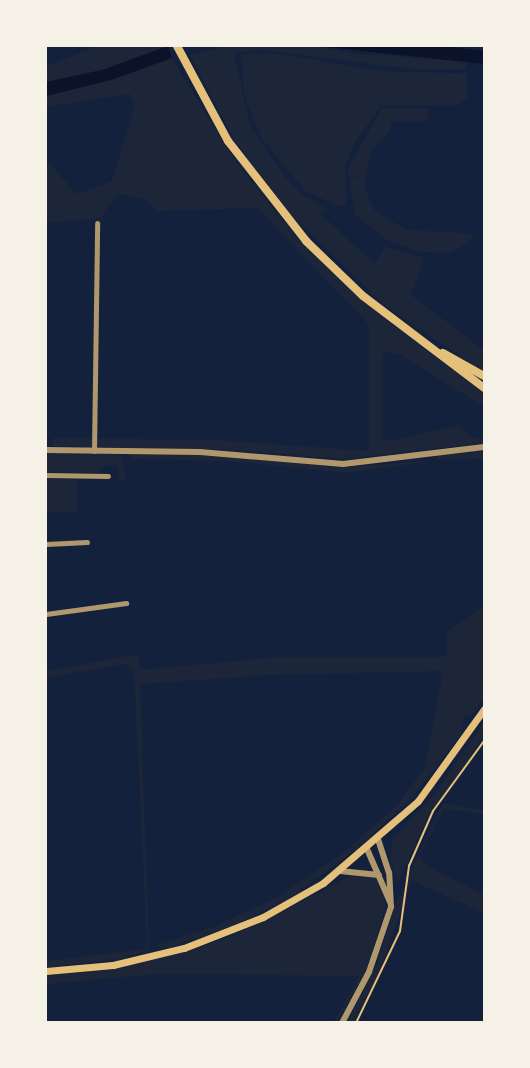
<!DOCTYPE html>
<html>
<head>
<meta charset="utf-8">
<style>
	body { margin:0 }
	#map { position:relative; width:530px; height:1068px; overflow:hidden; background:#14213d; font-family:Lato,sans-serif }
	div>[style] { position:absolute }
	.green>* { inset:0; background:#1d2539; transform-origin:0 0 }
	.water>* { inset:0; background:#0b132b }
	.path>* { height:2px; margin:-1px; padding:0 1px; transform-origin:1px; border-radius:1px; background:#e5c07b }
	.minor>* { height:5px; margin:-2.5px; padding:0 2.5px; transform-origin:2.5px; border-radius:2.5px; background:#b1986c }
	.tertiary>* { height:6px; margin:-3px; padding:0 3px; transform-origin:3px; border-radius:3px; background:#b1986c }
	.secondary>* { height:7px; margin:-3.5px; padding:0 3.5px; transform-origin:3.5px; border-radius:3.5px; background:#e5c07b }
	.primary>* { height:8px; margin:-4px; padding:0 4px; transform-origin:4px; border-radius:4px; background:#e5c07b }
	span { translate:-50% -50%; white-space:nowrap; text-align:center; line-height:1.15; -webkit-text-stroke:5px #f6f1e7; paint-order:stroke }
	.frame { position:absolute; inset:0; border:47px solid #f6f1e7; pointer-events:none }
</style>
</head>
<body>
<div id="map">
	<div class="green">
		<div style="clip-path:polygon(98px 46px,168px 46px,102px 70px,46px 82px,46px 66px)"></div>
		<div style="clip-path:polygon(225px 46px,315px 46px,357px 54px,467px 61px,466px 69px,412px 69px,258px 49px,234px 54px,250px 126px,286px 178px,304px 196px,366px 230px,326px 208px,320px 213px,374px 264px,385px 247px,424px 258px,411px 295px,484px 350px,484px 372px,384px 305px,291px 215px,234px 140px,190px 55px)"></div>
		<div style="clip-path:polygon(241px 54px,280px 54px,386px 72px,467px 73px,467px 98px,458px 105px,381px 106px,353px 145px,345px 167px,346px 204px,339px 206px,305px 191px,261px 137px,244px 95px)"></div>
		<div style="clip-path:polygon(172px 58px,233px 158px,299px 241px,382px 317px,484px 393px,484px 407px,401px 355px,383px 351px,382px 438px,391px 441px,460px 425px,470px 437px,484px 439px,484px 443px,344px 459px,235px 450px,53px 446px,53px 438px,215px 440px,369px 451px,369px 325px,258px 208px,156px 211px,146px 199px,118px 194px,100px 218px,46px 223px,46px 160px,77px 194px,112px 181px,135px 105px,130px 94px,46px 107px,46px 96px,111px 80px)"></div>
		<div style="clip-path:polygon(382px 108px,427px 109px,429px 121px,391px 121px,390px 132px,371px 150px,364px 186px,375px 211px,407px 230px,484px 234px,472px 234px,471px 241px,449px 253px,420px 252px,388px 241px,355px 214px,349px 179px,360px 177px,348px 176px,350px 165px)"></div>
		<div style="clip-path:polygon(484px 451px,484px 459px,435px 460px,438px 455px)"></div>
		<div style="clip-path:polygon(46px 453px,121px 454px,126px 479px,119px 479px,117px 465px,106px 465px,98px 473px,46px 472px)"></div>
		<div style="clip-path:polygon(130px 455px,203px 455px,342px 467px,432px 461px,347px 473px,228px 461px,130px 459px)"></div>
		<div style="left:46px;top:479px;width:31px;height:33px"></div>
		<div style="clip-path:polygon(484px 606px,484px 697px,472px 715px,463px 717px,461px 735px,410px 800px,359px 847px,294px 895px,236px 925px,168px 948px,154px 946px,213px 927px,278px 897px,343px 853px,396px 806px,425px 768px,443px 671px,267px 675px,140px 684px,149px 950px,120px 959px,46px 967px,46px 961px,145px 949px,147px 944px,134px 670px,125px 664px,46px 678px,46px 671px,139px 654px,140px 670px,277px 657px,441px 657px,447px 656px,447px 632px)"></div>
		<div style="clip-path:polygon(484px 722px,484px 735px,458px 778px,430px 812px,398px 882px,390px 860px,392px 840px,437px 791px)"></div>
		<div style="clip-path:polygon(443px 803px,484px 810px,484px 814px,444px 809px,419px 856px,430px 868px,484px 895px,484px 913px,411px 880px,381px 969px,353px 1022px,347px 1023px,376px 966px,397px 899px,405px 890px,412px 868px)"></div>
		<div style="clip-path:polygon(354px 874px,376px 878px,386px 906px,367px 968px,337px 1022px,334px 1022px,359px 976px,158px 974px,46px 984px,46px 975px,127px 966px,194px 950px,246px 930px)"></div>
	</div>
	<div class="water">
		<div style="clip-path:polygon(168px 46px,172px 58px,111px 80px,46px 96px,46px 82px,102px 70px)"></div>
		<div style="clip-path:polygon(315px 46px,451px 47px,484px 51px,484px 64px)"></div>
	</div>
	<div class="path">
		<div style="left:356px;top:1023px;width:102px;rotate:-64.4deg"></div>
		<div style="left:400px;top:931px;width:66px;rotate:-82.1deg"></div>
		<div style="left:409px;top:866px;width:60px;rotate:-66.4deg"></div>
		<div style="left:433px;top:811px;width:87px;rotate:-53.9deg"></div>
	</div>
	<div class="minor">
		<div style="left:94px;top:451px;width:228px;rotate:-89.2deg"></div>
		<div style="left:46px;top:475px;width:62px;rotate:0.9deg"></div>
		<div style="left:46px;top:544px;width:41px;rotate:-2.8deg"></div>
		<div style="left:46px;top:614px;width:81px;rotate:-7.8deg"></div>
	</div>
	<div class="tertiary">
		<div style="left:46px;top:450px;width:154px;rotate:0.7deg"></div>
		<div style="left:200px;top:452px;width:144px;rotate:4.8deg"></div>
		<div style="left:343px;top:464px;width:142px;rotate:-6.9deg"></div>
		<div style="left:367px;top:849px;width:58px;rotate:66.5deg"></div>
		<div style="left:340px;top:871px;width:39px;rotate:6deg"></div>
		<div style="left:342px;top:1023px;width:58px;rotate:-62.1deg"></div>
		<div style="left:369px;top:972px;width:69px;rotate:-71.3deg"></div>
		<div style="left:391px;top:907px;width:34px;rotate:-93deg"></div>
		<div style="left:389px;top:873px;width:35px;rotate:-108deg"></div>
	</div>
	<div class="secondary">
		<div style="left:46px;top:971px;width:67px;rotate:-5.1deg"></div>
		<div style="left:113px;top:965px;width:73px;rotate:-13.5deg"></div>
		<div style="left:184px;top:948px;width:85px;rotate:-21.4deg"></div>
		<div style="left:263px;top:917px;width:69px;rotate:-29.5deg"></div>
		<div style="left:323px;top:883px;width:125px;rotate:-40.8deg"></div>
		<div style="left:418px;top:801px;width:113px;rotate:-54.3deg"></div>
	</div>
	<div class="primary">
		<div style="left:177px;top:46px;width:108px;rotate:61.8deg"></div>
		<div style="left:228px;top:141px;width:127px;rotate:52deg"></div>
		<div style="left:306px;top:241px;width:79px;rotate:44deg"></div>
		<div style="left:363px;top:296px;width:152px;rotate:37.2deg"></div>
		<div style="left:443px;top:353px;width:47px;rotate:29.3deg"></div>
	</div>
	<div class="frame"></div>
</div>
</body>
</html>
